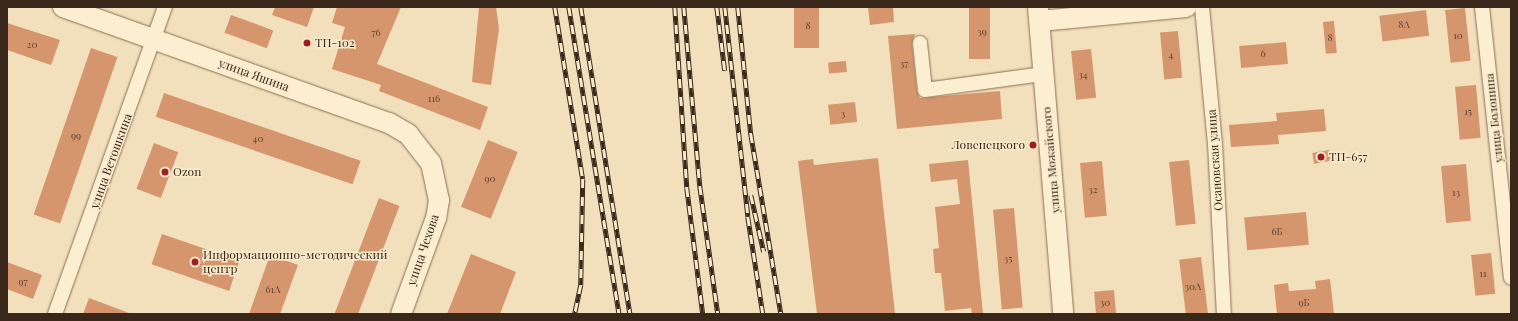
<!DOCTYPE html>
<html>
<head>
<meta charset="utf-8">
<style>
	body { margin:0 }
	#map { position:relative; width:1518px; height:321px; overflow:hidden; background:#f2e0bc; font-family:"Playfair Display",serif }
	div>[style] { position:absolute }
	.building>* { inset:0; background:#d5956d; transform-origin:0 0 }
	.roads { filter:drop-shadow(0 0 1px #8b6f54) drop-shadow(0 0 1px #8b6f54) }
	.street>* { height:14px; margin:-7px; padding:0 7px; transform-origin:7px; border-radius:7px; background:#fceed0 }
	.secondary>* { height:20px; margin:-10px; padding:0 10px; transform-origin:10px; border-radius:10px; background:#fceed0 }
	.rail>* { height:4.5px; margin-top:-2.25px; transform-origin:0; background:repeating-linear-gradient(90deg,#f9eacc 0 9px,#39281a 0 18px); box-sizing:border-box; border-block:1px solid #39281a }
	.dots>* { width:11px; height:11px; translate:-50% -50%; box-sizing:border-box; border:2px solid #f9eacc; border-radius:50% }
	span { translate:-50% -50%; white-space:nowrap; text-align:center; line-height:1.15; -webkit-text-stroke:3px #f9eacc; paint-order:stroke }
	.number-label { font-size:10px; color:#60432f }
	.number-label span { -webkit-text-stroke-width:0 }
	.poi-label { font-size:12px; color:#39281a }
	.left { translate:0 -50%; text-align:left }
	.right { translate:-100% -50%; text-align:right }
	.street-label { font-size:12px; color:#39281a }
	.frame { position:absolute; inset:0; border:8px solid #39281a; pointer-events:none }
</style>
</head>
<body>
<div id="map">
	<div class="building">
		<div style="clip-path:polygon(275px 7px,314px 7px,307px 27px,272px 15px)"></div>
		<div style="clip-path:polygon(337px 7px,401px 7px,377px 64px,488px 107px,480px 130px,379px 91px,381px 85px,332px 69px,345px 27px,332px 23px)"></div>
		<div style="clip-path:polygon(479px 7px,496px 7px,499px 29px,491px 85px,472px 82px)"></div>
		<div style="left:794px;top:7px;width:25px;height:41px"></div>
		<div style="clip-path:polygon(868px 7px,893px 7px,894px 22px,870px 25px)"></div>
		<div style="left:969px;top:7px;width:21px;height:52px"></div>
		<div style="left:1465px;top:8px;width:53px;height:20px;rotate:84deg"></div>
		<div style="left:1426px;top:10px;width:26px;height:47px;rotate:83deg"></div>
		<div style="left:231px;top:15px;width:45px;height:19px;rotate:20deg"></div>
		<div style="left:1334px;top:21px;width:32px;height:11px;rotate:85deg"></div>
		<div style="clip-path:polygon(7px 23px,60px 40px,51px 65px,7px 50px)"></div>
		<div style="left:1178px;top:31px;width:47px;height:18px;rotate:85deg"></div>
		<div style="clip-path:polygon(915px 34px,912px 44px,917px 91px,920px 98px,1000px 91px,1002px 119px,897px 129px,888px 36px)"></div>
		<div style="left:1286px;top:42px;width:22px;height:47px;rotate:85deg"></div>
		<div style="left:91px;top:48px;width:28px;height:176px;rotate:19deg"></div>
		<div style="left:1091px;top:49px;width:49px;height:20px;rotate:84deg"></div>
		<div style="left:846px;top:61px;width:11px;height:18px;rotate:85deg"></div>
		<div style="left:1476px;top:85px;width:53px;height:21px;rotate:85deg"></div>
		<div style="left:164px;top:93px;width:208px;height:25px;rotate:19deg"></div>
		<div style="left:855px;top:102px;width:20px;height:27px;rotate:84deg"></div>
		<div style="clip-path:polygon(1324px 109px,1326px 131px,1278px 135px,1279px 144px,1231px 147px,1229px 125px,1277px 121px,1276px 113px)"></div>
		<div style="left:488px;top:140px;width:32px;height:72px;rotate:22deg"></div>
		<div style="left:154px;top:143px;width:26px;height:49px;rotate:21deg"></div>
		<div style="left:1329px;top:150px;width:11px;height:17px;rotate:80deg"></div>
		<div style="clip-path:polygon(878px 158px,895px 314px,817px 314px,798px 161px,813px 159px,814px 165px)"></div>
		<div style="clip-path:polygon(968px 160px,983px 314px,972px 314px,971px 308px,945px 311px,941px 273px,935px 273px,933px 249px,939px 248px,935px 207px,960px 204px,957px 179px,931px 182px,929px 164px)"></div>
		<div style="left:1189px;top:160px;width:64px;height:20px;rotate:84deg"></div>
		<div style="left:1102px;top:161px;width:55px;height:22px;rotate:85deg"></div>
		<div style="left:1466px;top:164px;width:57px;height:25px;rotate:85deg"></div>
		<div style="left:379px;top:198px;width:22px;height:123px;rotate:21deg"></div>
		<div style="left:1014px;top:208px;width:100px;height:21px;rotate:85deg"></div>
		<div style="left:1306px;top:212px;width:33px;height:62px;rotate:85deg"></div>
		<div style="left:162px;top:234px;width:82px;height:32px;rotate:19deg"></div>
		<div style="left:1491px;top:253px;width:41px;height:20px;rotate:84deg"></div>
		<div style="clip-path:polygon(471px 254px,516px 272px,500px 314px,447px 314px)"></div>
		<div style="clip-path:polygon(270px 255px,298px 265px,280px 314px,249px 314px)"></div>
		<div style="left:1201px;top:257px;width:57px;height:22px;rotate:83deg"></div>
		<div style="clip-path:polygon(7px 262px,42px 275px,33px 299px,7px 289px)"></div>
		<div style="clip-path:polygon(1330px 279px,1334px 314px,1277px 314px,1274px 285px,1288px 283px,1289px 291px,1316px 289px,1315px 281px)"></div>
		<div style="left:1114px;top:290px;width:24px;height:20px;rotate:85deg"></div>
		<div style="clip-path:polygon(89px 298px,129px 313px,129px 314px,83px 314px)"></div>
	</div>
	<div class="roads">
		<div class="street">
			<div style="left:1202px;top:7px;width:138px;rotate:84.6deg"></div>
			<div style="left:1215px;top:144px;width:170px;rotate:87deg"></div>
			<div style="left:1482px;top:7px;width:272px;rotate:83.9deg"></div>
			<div style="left:920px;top:43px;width:47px;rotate:83.9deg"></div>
			<div style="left:925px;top:90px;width:120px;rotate:-7.7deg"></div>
			<div style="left:55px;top:314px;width:326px;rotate:-70.3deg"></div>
		</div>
		<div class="secondary">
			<div style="left:63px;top:7px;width:346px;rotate:19.6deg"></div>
			<div style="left:389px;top:123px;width:22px;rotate:30deg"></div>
			<div style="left:408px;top:134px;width:37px;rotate:52deg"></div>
			<div style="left:431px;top:163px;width:38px;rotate:78deg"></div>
			<div style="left:439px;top:200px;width:18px;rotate:99deg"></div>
			<div style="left:436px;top:218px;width:102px;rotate:110deg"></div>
			<div style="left:1038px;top:7px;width:308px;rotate:85.3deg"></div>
			<div style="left:1040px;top:21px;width:147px;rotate:-5.5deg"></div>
		</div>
	</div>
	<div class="rail">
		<div style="left:555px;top:7px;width:174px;rotate:80.8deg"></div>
		<div style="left:583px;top:179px;width:106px;rotate:91.1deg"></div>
		<div style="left:581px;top:285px;width:30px;rotate:102deg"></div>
		<div style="left:569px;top:7px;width:311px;rotate:80.7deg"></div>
		<div style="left:581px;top:7px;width:311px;rotate:80.9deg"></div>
		<div style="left:675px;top:7px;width:181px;rotate:86.2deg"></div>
		<div style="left:687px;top:188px;width:127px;rotate:82.8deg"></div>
		<div style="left:684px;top:7px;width:180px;rotate:84.9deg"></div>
		<div style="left:700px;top:186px;width:129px;rotate:82deg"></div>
		<div style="left:717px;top:7px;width:64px;rotate:82.9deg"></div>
		<div style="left:725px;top:7px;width:211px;rotate:83.7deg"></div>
		<div style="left:748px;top:217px;width:98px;rotate:81.2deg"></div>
		<div style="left:738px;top:7px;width:128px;rotate:84.2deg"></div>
		<div style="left:751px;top:134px;width:182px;rotate:80.5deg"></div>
		<div style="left:751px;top:195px;width:58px;rotate:77.2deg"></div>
	</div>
	<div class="dots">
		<div style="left:307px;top:43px;background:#a11d23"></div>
		<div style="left:1033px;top:145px;background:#a11d23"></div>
		<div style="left:1321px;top:157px;background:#a11d23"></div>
		<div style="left:165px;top:172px;background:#a11d23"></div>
		<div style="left:195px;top:262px;background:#a11d23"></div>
	</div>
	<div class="number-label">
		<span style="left:1404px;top:25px">8А</span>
		<span style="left:808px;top:26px">8</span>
		<span style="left:982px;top:32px">39</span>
		<span style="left:376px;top:33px">76</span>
		<span style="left:1458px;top:36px">10</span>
		<span style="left:1330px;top:38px">8</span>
		<span style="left:32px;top:45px">20</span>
		<span style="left:1263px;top:54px">6</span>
		<span style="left:1171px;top:55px">4</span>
		<span style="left:904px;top:64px">37</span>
		<span style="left:1083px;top:75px">34</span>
		<span style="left:434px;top:99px">116</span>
		<span style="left:1468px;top:112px">15</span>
		<span style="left:843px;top:114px">3</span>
		<span style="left:76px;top:136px">99</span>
		<span style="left:258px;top:139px">40</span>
		<span style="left:490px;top:179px">90</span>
		<span style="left:1093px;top:190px">32</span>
		<span style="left:1456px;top:193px">13</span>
		<span style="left:1277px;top:232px">6Б</span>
		<span style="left:1008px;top:259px">35</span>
		<span style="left:1483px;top:274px">11</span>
		<span style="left:23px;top:282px">97</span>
		<span style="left:1193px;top:287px">30А</span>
		<span style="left:273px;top:290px">61А</span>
		<span style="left:1105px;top:303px">30</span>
		<span style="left:1304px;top:303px">9Б</span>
	</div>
	<div class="poi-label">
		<span class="left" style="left:315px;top:43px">ТП-102</span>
		<span class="right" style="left:1025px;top:145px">Ловенецкого</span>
		<span class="left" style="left:1329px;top:157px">ТП-657</span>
		<span class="left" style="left:173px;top:172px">Ozon</span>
		<span class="left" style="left:203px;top:262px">Информационно-методический<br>центр</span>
	</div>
	<div class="street-label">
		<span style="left:254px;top:75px;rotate:20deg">улица Яшина</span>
		<span style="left:1494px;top:118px;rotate:-96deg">улица Болонина</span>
		<span style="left:1051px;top:160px;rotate:-95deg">улица Можайского</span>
		<span style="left:1215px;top:160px;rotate:-94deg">Осановская улица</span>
		<span style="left:111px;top:161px;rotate:-70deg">улица Ветошкина</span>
		<span style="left:423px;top:250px;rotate:-71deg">улица Чехова</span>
	</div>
	<div class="frame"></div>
</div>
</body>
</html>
